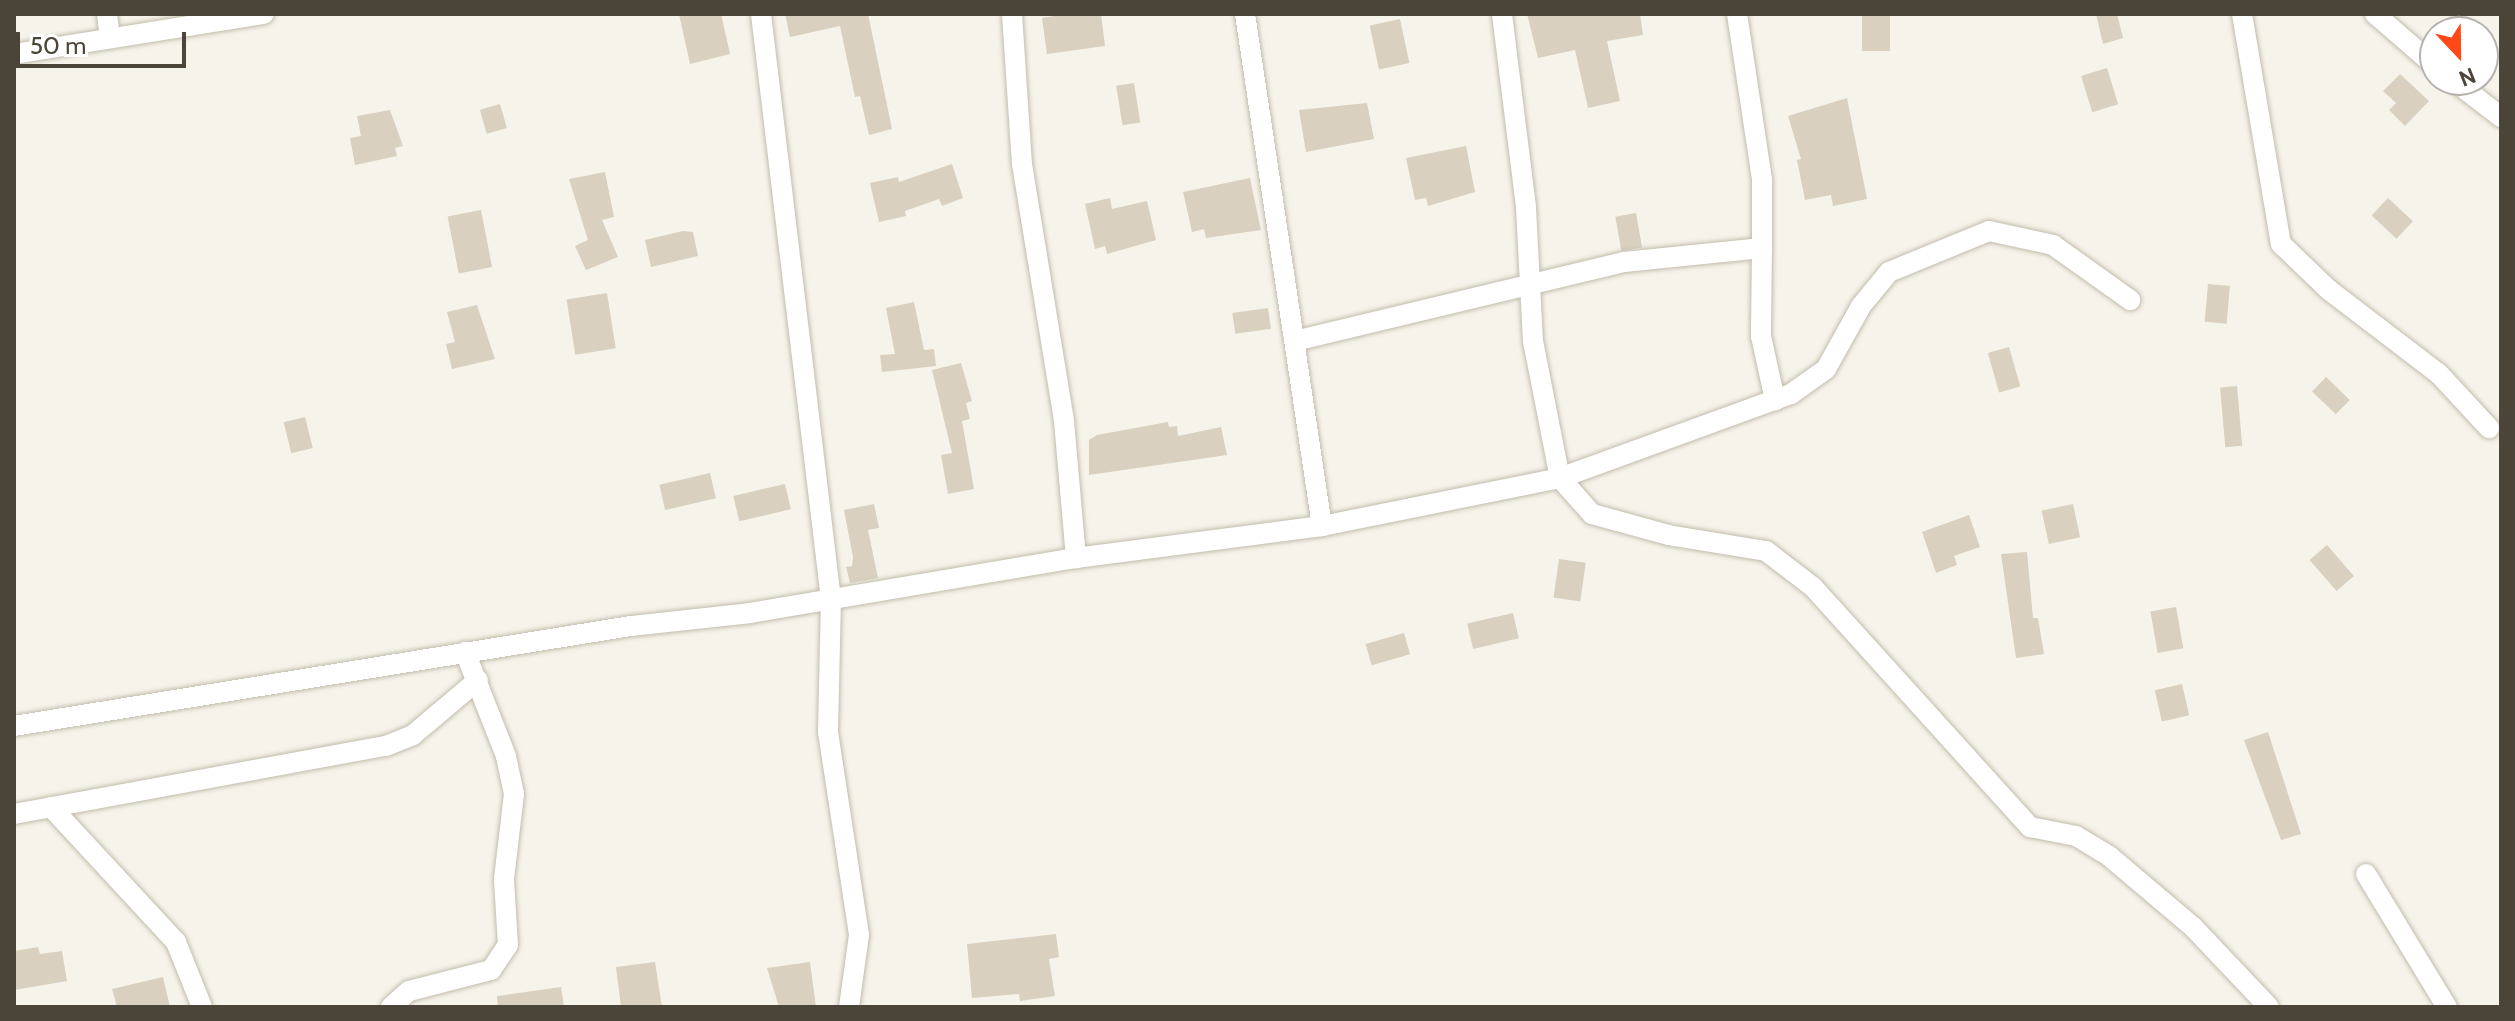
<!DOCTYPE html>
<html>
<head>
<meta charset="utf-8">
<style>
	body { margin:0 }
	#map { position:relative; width:2515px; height:1021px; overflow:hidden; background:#f6f3ea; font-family:Cabin,sans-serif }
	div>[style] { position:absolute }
	.building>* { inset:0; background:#d9d0bf; transform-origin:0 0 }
	.roads { filter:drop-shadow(0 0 2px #c2bcac) drop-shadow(0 0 2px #c2bcac) }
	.street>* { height:20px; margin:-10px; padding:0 10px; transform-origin:10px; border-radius:10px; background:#fff }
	span { translate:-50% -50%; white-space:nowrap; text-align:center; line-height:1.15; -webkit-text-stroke:6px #fff; paint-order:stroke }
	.frame { position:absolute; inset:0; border:16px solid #4b4438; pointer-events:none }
	.north { position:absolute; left:2419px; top:16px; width:80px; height:80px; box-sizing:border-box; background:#fff; border:2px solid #b7b4af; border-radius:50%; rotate:158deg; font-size:22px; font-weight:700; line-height:32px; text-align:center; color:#4b4438 }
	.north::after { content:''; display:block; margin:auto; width:28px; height:36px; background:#ff4918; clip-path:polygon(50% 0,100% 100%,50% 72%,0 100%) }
	.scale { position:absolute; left:16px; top:32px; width:170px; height:36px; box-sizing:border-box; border:4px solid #4b4438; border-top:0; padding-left:10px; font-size:24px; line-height:28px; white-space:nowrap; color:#4b4438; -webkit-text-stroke:6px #fff; paint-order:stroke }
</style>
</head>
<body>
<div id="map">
	<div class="building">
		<div style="clip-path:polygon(679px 14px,721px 14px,730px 54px,690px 64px)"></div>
		<div style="clip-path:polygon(785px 14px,868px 14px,892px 129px,869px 135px,860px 96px,855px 97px,840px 26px,790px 37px)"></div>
		<div style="clip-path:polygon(1068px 14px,1101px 14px,1105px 46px,1047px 54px,1042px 18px)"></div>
		<div style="clip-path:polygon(1527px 14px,1640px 14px,1643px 35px,1607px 41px,1620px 101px,1588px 108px,1575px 50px,1538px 58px)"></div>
		<div style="left:1862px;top:14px;width:28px;height:37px"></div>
		<div style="clip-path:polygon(2096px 14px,2117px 14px,2123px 38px,2103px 44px)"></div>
		<div style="left:1400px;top:19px;width:45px;height:31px;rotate:78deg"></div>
		<div style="left:2107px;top:68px;width:38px;height:27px;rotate:73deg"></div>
		<div style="clip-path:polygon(2400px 74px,2429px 101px,2405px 126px,2389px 110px,2396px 103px,2383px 91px)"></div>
		<div style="left:1134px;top:83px;width:40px;height:18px;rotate:81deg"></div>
		<div style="clip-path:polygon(1847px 98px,1867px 199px,1833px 206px,1831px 195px,1805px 200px,1797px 160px,1801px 159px,1788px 116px)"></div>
		<div style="clip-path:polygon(1367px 103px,1374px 139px,1306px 152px,1299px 110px)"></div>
		<div style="left:500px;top:104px;width:25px;height:21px;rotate:74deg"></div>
		<div style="clip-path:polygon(390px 110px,403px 146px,395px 148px,397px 156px,355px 165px,350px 138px,361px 136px,357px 116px)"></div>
		<div style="clip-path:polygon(1466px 146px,1475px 192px,1428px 206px,1426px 198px,1415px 200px,1406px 158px)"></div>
		<div style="clip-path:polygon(952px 164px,963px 198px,942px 206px,939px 199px,905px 211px,906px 216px,879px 222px,870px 183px,898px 177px,899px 182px)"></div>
		<div style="clip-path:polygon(605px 172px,614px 217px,602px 220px,618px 257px,586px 270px,575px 246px,588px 240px,569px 179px)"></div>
		<div style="clip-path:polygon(1250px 178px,1261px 230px,1206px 238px,1204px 229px,1192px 232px,1183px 192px)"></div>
		<div style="clip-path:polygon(1110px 198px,1112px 209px,1147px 201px,1156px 240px,1107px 254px,1105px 246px,1095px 249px,1085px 204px)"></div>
		<div style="left:2388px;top:198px;width:34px;height:24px;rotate:43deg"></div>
		<div style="left:481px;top:210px;width:58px;height:34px;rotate:79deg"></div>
		<div style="left:1636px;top:213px;width:35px;height:21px;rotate:80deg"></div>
		<div style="clip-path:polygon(683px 231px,693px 232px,698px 256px,651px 267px,645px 240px)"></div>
		<div style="left:2208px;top:284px;width:22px;height:38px;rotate:5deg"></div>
		<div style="left:607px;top:293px;width:56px;height:41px;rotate:81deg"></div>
		<div style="clip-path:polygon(914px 302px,924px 350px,934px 349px,936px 366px,882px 372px,880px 355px,895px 354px,886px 308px)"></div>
		<div style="clip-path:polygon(477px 305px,495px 359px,452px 369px,446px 344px,455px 342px,447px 312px)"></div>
		<div style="left:1268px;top:308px;width:21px;height:36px;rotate:82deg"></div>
		<div style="left:2009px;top:347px;width:41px;height:22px;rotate:74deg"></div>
		<div style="clip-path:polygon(961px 363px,972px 401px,966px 403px,970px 419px,962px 421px,974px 489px,948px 494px,941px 455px,952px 453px,932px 370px)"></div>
		<div style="left:2326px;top:377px;width:33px;height:20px;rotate:44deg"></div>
		<div style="left:2237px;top:386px;width:60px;height:17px;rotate:85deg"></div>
		<div style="left:305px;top:417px;width:32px;height:22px;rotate:76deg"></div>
		<div style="clip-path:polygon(1168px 422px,1169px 427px,1177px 426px,1178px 436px,1221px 427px,1227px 455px,1089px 475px,1089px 440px,1097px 435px)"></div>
		<div style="left:710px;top:473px;width:26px;height:52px;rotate:77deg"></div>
		<div style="left:785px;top:484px;width:26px;height:53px;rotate:77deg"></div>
		<div style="clip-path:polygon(874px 504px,879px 528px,868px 530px,878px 578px,850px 583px,846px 567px,852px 566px,853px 557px,844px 510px)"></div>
		<div style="left:2073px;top:504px;width:34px;height:32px;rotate:78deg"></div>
		<div style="clip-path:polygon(1969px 515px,1980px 547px,1954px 556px,1957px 565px,1936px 573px,1922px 532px)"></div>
		<div style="left:2327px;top:545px;width:41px;height:23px;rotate:49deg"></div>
		<div style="clip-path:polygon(2027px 552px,2033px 618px,2038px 618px,2044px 654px,2016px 658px,2001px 554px)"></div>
		<div style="left:1559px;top:559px;width:27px;height:39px;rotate:8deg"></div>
		<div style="left:2176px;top:607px;width:42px;height:26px;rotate:80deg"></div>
		<div style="left:1513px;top:613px;width:26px;height:47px;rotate:77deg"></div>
		<div style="left:1404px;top:633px;width:22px;height:40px;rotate:74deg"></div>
		<div style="left:2182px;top:684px;width:32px;height:28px;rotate:77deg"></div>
		<div style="clip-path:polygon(2268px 732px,2301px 834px,2281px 840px,2244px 740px)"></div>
		<div style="clip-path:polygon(1056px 934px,1059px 957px,1049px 959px,1055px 996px,1020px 1001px,1019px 994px,972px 998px,967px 944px)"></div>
		<div style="clip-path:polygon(38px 947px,40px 954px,62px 951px,67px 981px,14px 990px,14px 951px)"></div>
		<div style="clip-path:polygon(655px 962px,662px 1007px,621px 1007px,616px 967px)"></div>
		<div style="clip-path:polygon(810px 962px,816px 1007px,779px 1007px,767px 968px)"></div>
		<div style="clip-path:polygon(163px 977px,170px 1007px,117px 1007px,112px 989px)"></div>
		<div style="clip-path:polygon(561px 987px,564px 1007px,498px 1007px,497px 996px)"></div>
	</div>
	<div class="roads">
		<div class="street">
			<div style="left:107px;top:14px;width:23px;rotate:83deg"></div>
			<div style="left:761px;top:14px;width:589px;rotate:83.18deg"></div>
			<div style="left:831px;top:599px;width:133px;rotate:91.3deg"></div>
			<div style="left:828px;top:732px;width:205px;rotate:81.3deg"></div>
			<div style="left:859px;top:935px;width:73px;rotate:97.9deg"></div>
			<div style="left:1012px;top:14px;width:150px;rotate:86.2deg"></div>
			<div style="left:1022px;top:164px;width:260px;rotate:80.7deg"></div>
			<div style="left:1064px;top:421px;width:138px;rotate:85deg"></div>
			<div style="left:1245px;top:14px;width:518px;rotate:81.45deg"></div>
			<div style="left:1502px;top:14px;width:195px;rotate:82.9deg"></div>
			<div style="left:1526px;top:208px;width:133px;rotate:87deg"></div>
			<div style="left:1533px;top:341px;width:140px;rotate:78.9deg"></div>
			<div style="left:1560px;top:478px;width:48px;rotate:48.4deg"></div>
			<div style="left:1592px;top:514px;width:79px;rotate:15.4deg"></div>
			<div style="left:1668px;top:535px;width:99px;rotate:9.3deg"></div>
			<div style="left:1766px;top:551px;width:59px;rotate:37.5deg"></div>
			<div style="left:1813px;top:587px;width:324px;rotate:47.9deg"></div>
			<div style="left:2030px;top:827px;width:47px;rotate:11.1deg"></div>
			<div style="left:2076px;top:836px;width:39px;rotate:31deg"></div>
			<div style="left:2109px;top:856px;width:110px;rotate:40.2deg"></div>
			<div style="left:2193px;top:927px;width:110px;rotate:46.5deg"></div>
			<div style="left:1737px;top:14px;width:168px;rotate:81.4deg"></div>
			<div style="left:1762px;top:180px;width:68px;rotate:90deg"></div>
			<div style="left:2242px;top:14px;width:233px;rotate:80.4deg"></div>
			<div style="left:2281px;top:244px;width:66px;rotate:43.8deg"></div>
			<div style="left:2329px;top:290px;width:138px;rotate:37.4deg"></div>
			<div style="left:2439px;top:374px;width:74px;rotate:47.2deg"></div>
			<div style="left:2375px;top:14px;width:79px;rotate:40.9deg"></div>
			<div style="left:14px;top:54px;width:253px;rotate:-9.1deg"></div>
			<div style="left:2453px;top:80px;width:61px;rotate:37.6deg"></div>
			<div style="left:1295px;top:341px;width:338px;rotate:-13.5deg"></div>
			<div style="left:1624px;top:262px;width:139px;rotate:-5.8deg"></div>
			<div style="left:1762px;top:248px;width:88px;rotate:90.7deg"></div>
			<div style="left:1761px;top:336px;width:66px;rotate:77.7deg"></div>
			<div style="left:14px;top:726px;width:625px;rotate:-9.21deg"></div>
			<div style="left:631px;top:626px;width:120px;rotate:-6.2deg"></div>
			<div style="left:750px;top:613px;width:331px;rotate:-9.6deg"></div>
			<div style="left:1076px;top:558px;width:248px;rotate:-7.4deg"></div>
			<div style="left:1322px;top:526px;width:243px;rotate:-11.4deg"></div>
			<div style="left:1560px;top:478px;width:246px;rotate:-20deg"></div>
			<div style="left:1791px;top:394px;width:43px;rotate:-35.5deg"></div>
			<div style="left:1826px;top:369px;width:72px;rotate:-60.9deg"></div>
			<div style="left:1861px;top:306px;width:44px;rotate:-50.5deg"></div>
			<div style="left:1889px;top:272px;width:108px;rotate:-22.3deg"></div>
			<div style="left:1989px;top:231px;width:66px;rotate:12.3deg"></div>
			<div style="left:2053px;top:245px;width:95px;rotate:35.5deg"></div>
			<div style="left:51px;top:807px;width:184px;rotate:47.2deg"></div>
			<div style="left:176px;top:942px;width:70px;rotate:68.2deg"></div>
			<div style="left:14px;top:814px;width:378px;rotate:-10.4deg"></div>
			<div style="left:386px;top:746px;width:29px;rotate:-22deg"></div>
			<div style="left:413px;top:735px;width:85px;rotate:-40.2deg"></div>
			<div style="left:2366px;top:874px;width:156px;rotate:58.7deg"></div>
			<div style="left:391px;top:1007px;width:24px;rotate:-42deg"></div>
			<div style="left:409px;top:991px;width:85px;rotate:-14.4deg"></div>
			<div style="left:491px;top:970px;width:30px;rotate:-56deg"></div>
			<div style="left:508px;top:945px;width:66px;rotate:-93.5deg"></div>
			<div style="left:504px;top:879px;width:86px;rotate:-83.3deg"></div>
			<div style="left:514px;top:794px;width:39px;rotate:-102deg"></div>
			<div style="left:506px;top:756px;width:112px;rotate:-111.5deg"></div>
		</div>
	</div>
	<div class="frame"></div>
	<div class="north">N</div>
	<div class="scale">50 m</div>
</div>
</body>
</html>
